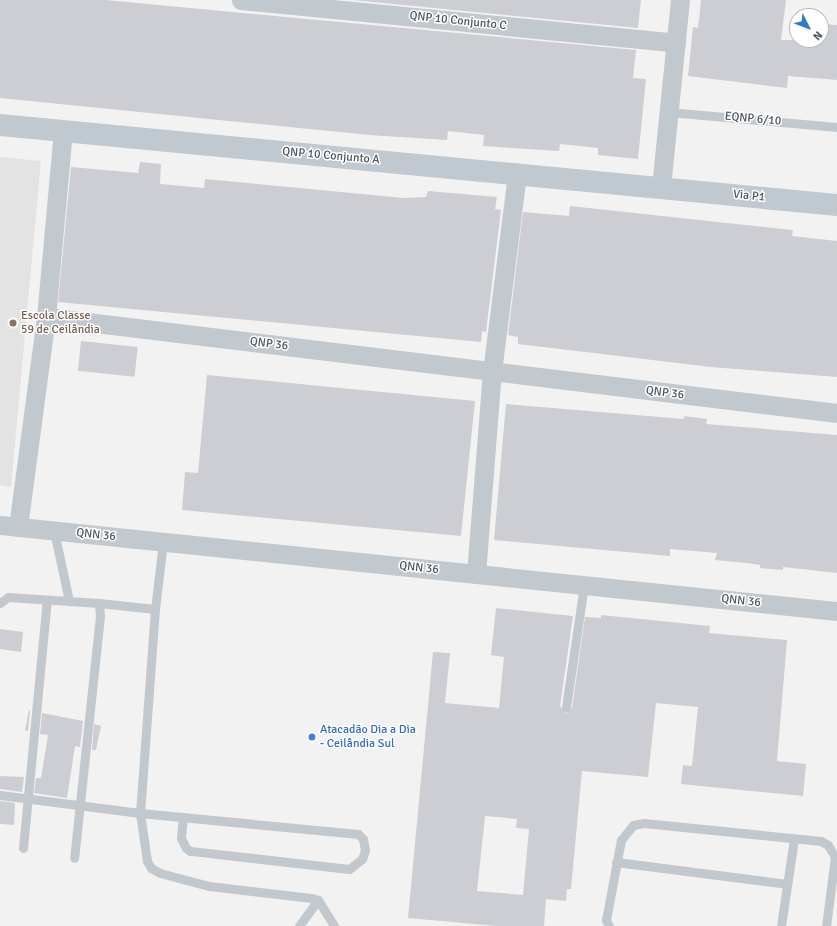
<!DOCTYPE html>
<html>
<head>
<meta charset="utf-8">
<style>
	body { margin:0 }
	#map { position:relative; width:837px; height:926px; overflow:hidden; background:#f3f2f2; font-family:Signika,sans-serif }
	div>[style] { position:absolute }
	.education>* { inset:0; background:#e4e3e3 }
	.building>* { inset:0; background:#ccced3; transform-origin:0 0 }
	.lane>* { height:9px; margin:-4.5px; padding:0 4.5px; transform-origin:4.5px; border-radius:4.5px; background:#c1c9ce }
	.street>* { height:19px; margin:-9.5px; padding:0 9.5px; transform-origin:9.5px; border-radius:9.5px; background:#c1c9ce }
	.secondary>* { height:22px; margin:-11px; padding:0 11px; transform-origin:11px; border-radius:11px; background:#c0c8d0 }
	.dots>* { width:11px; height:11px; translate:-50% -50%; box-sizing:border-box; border:2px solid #fff; border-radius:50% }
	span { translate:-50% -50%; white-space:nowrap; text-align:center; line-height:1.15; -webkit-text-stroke:3px #fff; paint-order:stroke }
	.street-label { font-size:12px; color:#4b555d }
	.education-label { font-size:12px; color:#785e54 }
	.left { translate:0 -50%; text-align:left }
	.shop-label { font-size:12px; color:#366cbe }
	.north { position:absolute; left:789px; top:8px; width:40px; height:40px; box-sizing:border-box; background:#fff; border:1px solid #b7bbbe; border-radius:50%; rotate:132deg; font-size:11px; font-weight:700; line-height:16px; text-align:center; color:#4b555d }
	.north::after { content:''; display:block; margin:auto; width:14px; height:18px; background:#307bcf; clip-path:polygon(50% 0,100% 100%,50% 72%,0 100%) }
</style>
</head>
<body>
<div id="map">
	<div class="education">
		<div style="clip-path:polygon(0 157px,41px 161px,11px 487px,0 485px)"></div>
	</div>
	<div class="building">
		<div style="clip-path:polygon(0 0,106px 0,636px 50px,633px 78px,646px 79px,638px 159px,598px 155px,598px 148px,560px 144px,559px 151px,483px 146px,484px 135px,448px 131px,447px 140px,369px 135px,0 98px)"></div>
		<div style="clip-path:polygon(353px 0,641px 0,638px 28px)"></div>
		<div style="clip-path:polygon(701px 0,786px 0,781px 40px,821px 40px,821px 24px,837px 25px,837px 80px,788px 76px,787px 88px,688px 76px,693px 27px,698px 28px)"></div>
		<div style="clip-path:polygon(140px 162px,161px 164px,160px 184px,204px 188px,205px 179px,404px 198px,426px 197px,428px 191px,497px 197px,495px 209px,501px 210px,486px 332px,482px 331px,481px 342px,58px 302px,71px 167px,138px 173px)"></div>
		<div style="clip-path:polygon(570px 206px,793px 230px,792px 236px,837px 241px,837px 377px,711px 367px,518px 344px,518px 337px,508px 335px,523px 212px,569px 216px)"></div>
		<div style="left:81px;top:341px;width:57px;height:30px;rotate:6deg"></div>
		<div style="clip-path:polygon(207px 375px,475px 401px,461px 536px,182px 510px,185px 472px,198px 473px)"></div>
		<div style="clip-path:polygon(506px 404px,684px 419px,684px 416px,707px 419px,706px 424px,837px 435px,837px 573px,783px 567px,783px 570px,760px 568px,760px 565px,746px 563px,715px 560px,717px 553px,670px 549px,670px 556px,494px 540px)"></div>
		<div style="clip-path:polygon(evenodd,496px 608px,573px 616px,560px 706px,566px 713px,572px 708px,585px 617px,601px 618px,601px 615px,710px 626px,709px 633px,787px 640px,777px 761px,806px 764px,803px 796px,681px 784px,683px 765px,692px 766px,698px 707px,656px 703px,648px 777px,582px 771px,571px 889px,567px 889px,566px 901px,546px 899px,544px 926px,496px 926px,408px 918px,433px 652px,450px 653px,445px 703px,499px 708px,504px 657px,491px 655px,496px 608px,485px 816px,517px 819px,516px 828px,529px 829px,523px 895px,477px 891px,485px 816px)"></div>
		<div style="clip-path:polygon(0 629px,23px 632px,21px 652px,0 649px)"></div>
		<div style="clip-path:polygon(29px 710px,30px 710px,28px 731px,25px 730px)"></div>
		<div style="clip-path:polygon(42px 713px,83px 721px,80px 747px,75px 746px,67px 798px,34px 793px,36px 778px,41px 778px,48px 735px,40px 734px)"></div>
		<div style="clip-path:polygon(94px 724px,101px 726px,96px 750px,92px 750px)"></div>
		<div style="clip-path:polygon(0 776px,24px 777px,22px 792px,0 789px)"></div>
		<div style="clip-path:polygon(0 801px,15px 803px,14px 825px,0 824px)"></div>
	</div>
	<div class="lane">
		<div style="left:669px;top:112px;width:169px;rotate:5.1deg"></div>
		<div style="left:54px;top:531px;width:72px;rotate:77.9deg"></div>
		<div style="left:163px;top:542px;width:67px;rotate:96.8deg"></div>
		<div style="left:155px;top:609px;width:205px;rotate:94.2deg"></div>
		<div style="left:140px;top:813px;width:49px;rotate:81.7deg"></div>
		<div style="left:147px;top:861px;width:8px;rotate:60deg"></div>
		<div style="left:151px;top:868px;width:10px;rotate:29deg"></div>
		<div style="left:160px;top:873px;width:51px;rotate:14.9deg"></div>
		<div style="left:209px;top:886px;width:103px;rotate:6.7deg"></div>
		<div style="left:311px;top:898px;width:7px;rotate:16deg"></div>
		<div style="left:318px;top:900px;width:31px;rotate:58deg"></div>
		<div style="left:0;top:603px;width:10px;rotate:-37deg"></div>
		<div style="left:8px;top:597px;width:91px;rotate:3.8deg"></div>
		<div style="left:99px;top:603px;width:13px;rotate:86deg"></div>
		<div style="left:100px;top:616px;width:243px;rotate:96.1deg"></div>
		<div style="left:99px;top:603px;width:56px;rotate:6.1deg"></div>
		<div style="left:566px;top:707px;width:123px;rotate:-81.6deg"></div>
		<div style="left:0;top:795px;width:141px;rotate:7.3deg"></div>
		<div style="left:140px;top:813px;width:219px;rotate:5.5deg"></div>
		<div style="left:358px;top:834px;width:7px;rotate:45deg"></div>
		<div style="left:363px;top:839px;width:11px;rotate:80deg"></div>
		<div style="left:365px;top:850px;width:9px;rotate:108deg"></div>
		<div style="left:362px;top:859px;width:16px;rotate:142deg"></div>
		<div style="left:349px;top:869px;width:160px;rotate:-173.5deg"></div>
		<div style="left:190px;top:851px;width:5px;rotate:-143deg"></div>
		<div style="left:186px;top:848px;width:11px;rotate:-117deg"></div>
		<div style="left:181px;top:838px;width:21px;rotate:-85deg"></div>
		<div style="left:23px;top:848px;width:249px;rotate:-84.5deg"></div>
		<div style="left:616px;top:862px;width:172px;rotate:7.3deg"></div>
		<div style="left:299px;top:926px;width:32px;rotate:-54deg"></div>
		<div style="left:609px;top:926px;width:7px;rotate:-117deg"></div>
		<div style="left:606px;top:920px;width:81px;rotate:-79.4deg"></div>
		<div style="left:621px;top:840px;width:19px;rotate:-51deg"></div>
		<div style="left:633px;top:825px;width:11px;rotate:-10deg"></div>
		<div style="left:644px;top:823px;width:178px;rotate:5.8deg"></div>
		<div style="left:821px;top:841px;width:8px;rotate:30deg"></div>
		<div style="left:828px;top:845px;width:14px;rotate:60deg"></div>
		<div style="left:835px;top:857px;width:70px;rotate:97.4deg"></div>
		<div style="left:781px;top:926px;width:88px;rotate:-81.5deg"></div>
	</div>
	<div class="street">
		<div style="left:241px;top:0;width:437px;rotate:5.6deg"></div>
		<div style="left:661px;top:187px;width:188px;rotate:-84.2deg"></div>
		<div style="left:46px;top:317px;width:797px;rotate:6.92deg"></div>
		<div style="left:0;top:525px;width:841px;rotate:5.87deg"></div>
		<div style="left:18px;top:527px;width:212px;rotate:-82.4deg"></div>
		<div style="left:46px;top:317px;width:187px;rotate:-84.8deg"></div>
		<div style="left:476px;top:574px;width:203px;rotate:-85.5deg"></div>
		<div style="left:492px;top:372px;width:201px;rotate:-82.8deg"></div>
	</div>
	<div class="secondary">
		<div style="left:0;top:125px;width:841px;rotate:5.46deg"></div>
	</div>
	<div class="dots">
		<div style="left:13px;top:323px;background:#8d6e63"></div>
		<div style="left:312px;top:737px;background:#3f7fe0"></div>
	</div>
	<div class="street-label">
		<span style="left:458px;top:21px;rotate:6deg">QNP 10 Conjunto C</span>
		<span style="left:753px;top:119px;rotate:5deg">EQNP 6/10</span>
		<span style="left:331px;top:156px;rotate:5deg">QNP 10 Conjunto A</span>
		<span style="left:749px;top:196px;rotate:6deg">Via P1</span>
		<span style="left:269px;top:344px;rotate:7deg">QNP 36</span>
		<span style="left:665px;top:393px;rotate:7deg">QNP 36</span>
		<span style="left:96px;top:535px;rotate:6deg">QNN 36</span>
		<span style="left:419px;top:568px;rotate:6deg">QNN 36</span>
		<span style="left:741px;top:601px;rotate:6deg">QNN 36</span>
	</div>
	<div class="education-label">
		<span class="left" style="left:21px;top:323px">Escola Classe<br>59 de Ceilândia</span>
	</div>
	<div class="shop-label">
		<span class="left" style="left:320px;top:737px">Atacadão Dia a Dia<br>- Ceilândia Sul</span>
	</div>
	<div class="north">N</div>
</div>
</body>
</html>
